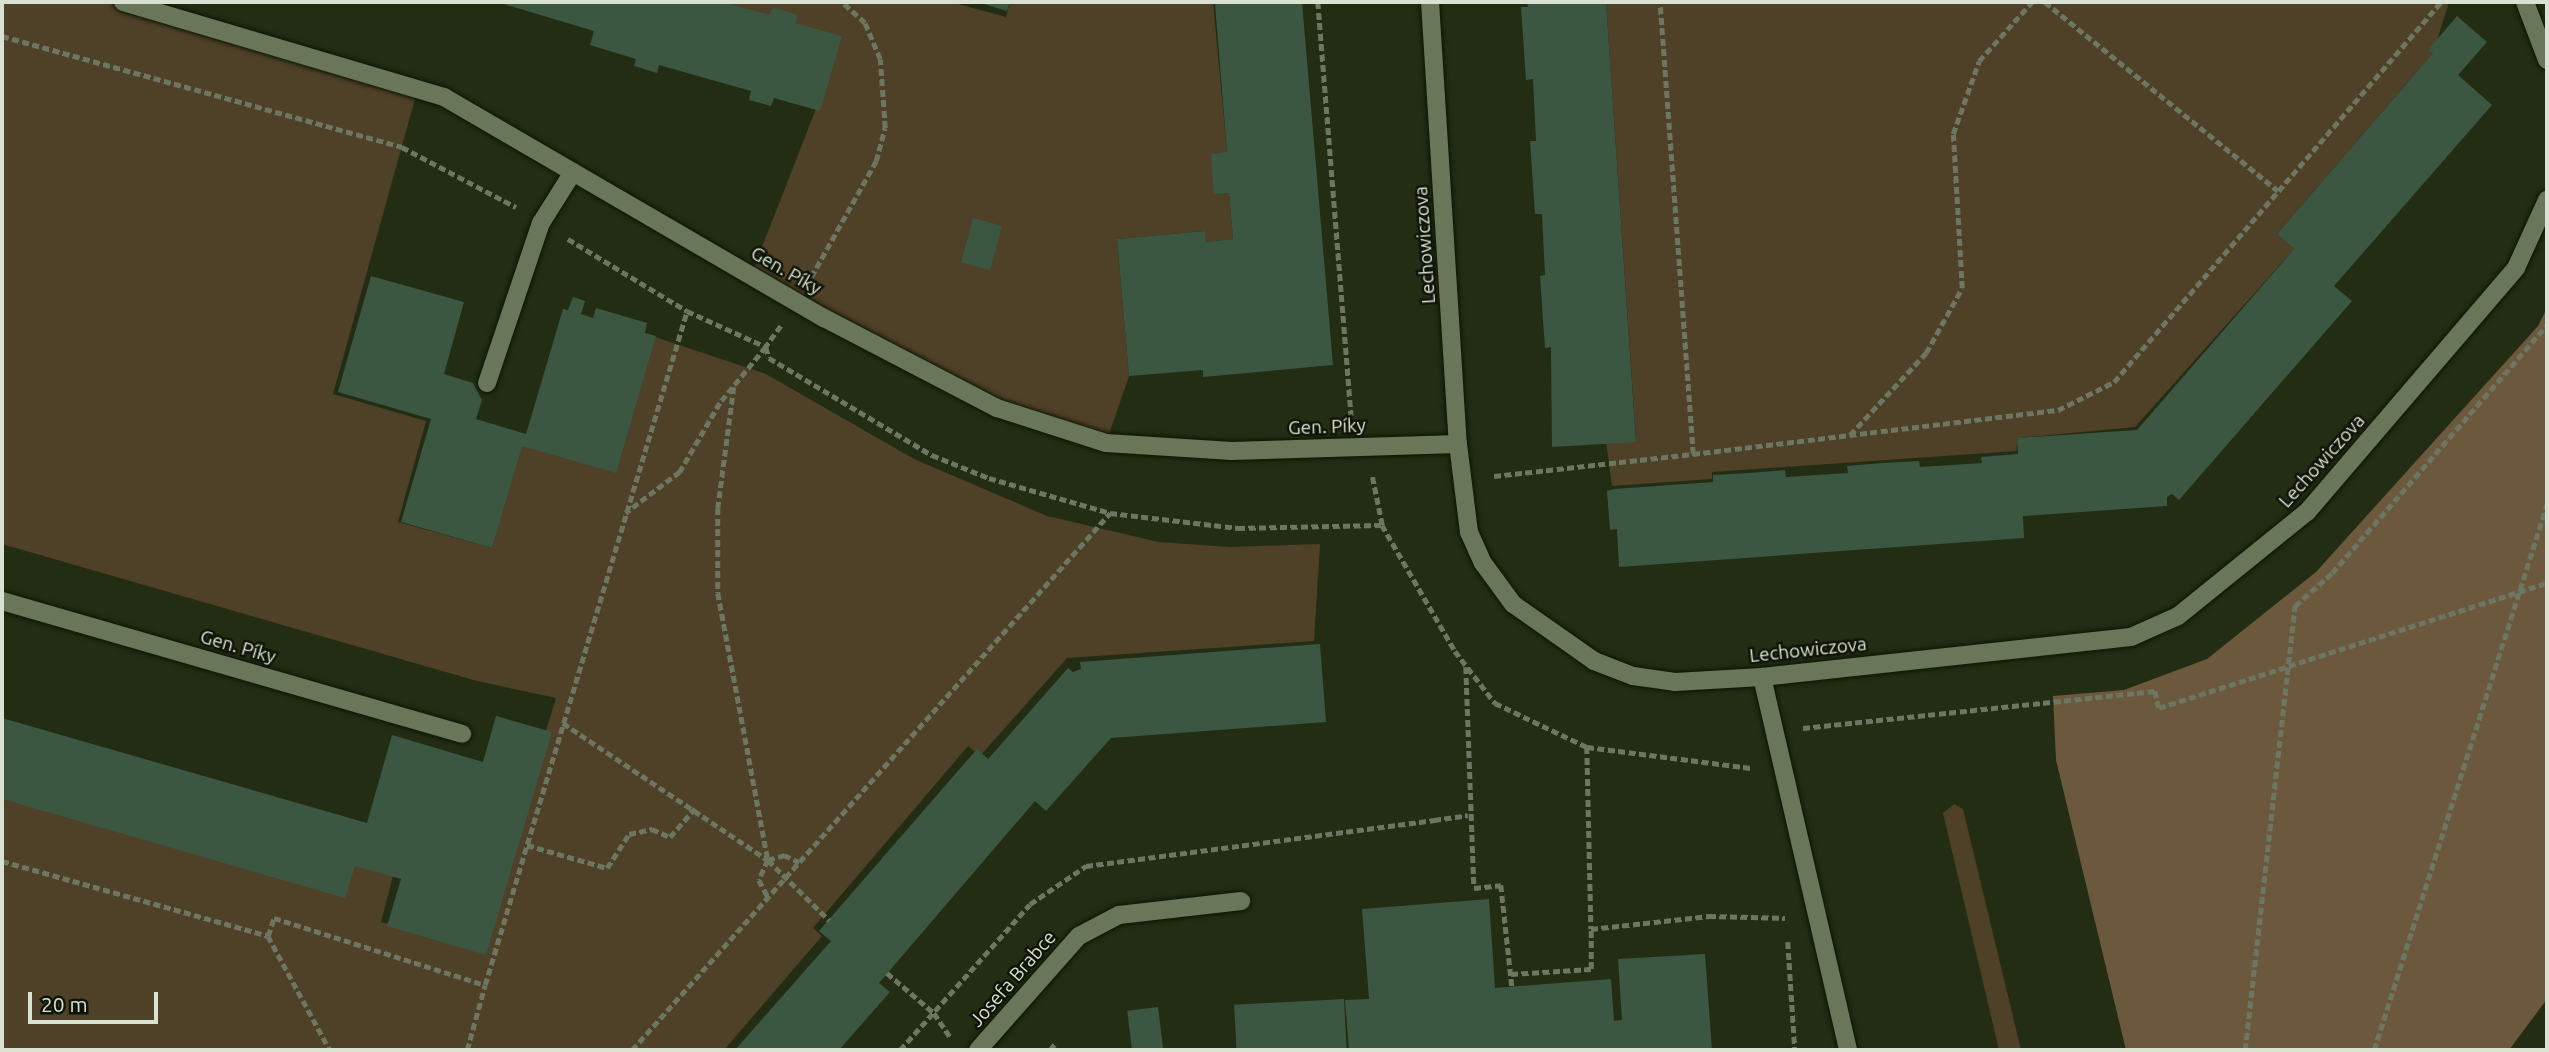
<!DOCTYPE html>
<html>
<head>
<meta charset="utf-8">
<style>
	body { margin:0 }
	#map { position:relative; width:2549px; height:1052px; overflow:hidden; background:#232d13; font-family:Ubuntu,sans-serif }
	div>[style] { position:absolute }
	.green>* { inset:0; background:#4f4028 }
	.forest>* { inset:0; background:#6c593d }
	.building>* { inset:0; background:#3b5741; transform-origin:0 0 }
	.path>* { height:4.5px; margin-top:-2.25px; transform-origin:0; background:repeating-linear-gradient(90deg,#6d7660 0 7px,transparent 0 10.5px) }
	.roads { filter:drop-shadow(0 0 2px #0c1500) drop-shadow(0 0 2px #0c1500) }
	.service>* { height:18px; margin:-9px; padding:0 9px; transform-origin:9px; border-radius:9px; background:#6a7659 }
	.minor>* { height:18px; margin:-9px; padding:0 9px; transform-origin:9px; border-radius:9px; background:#6a7659 }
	span { translate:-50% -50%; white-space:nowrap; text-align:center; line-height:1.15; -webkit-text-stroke:5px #0f1409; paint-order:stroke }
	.street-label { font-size:19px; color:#d9e1d0 }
	.frame { position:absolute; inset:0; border:4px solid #d9e1d0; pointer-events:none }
	.scale { position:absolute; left:28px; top:992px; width:130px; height:32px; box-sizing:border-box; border:4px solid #d9e1d0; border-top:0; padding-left:9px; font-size:21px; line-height:24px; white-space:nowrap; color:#d9e1d0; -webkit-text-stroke:5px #0f1409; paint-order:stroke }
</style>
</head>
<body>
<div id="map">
	<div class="green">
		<div style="clip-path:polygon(2px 2px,123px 2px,418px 88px,333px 394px,426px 421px,398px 522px,492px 548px,519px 445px,649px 335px,766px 374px,914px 459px,1047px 516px,1159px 542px,1230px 547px,1320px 544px,1314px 641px,1067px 658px,980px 756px,968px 746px,813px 928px,822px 936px,724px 1050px,2px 1050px,2px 799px,113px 829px,347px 863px,393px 876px,381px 922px,479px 949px,556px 698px,477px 681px,2px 544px)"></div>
		<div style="clip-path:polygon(709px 2px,951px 2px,1006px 17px,1010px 2px,1213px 2px,1227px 152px,1215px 195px,1229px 193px,1233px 239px,1206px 242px,1204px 231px,1117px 239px,1129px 376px,1106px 443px,997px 408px,751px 275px,814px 114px,836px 40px)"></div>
		<div style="clip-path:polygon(1606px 2px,2449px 2px,2433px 53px,2277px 234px,2294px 249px,2135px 427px,2018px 438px,2016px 451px,1712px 472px,1712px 479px,1612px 486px,1606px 441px,1636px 439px)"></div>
		<div style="clip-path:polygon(1954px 804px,1963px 809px,2021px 1050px,1999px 1050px,1943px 813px)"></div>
	</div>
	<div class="forest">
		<div style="clip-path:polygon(2547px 308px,2547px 999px,2509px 1050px,2126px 1050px,2056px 760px,2053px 696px,2124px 690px,2207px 659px,2316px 572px,2538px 326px)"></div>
	</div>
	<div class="building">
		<div style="clip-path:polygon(497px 2px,722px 2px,770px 15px,772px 7px,798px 15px,795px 23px,842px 36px,820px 111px,774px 98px,771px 106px,749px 100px,751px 91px,659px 65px,657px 73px,634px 66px,636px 59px,590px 45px,594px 31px)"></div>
		<div style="clip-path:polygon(977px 2px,1010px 2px,1007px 11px)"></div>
		<div style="clip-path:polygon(1302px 2px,1333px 365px,1203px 377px,1203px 370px,1129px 376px,1117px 239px,1205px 231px,1206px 242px,1233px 239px,1229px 193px,1214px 195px,1211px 154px,1227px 152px,1215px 4px)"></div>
		<div style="clip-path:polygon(1527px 2px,1606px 2px,1636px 442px,1552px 447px,1551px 347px,1545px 348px,1540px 276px,1545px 275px,1542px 214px,1535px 214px,1530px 141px,1536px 141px,1533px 79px,1526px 80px,1521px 7px,1528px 7px)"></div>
		<div style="clip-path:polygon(2457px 16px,2487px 42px,2458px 75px,2492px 105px,2334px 286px,2352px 301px,2179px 500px,2172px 494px,2167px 497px,2167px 506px,2023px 516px,2024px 538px,1619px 567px,1617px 529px,1610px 530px,1607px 491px,1614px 489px,1713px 482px,1713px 475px,1749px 473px,1785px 470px,1786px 477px,1848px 473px,1847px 466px,1883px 463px,1919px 461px,1920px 467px,1982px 463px,1981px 457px,2018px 454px,2017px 438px,2137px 430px,2294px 249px,2277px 234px,2433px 53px,2428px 50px)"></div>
		<div style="left:973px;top:218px;width:30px;height:46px;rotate:15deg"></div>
		<div style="clip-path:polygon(371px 276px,464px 302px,444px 374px,473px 383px,482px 400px,476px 419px,526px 434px,563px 309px,568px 310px,573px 297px,585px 301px,581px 314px,593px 318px,596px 308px,647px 323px,645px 333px,656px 336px,616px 473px,522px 446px,492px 548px,401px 522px,431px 419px,338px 392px)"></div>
		<div style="clip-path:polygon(1320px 644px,1326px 722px,1111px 738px,1046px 811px,1035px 801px,879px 983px,890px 992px,839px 1050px,735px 1050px,831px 941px,819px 931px,977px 749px,988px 759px,1068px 668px,1073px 672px,1081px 669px,1080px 662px)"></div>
		<div style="clip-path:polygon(496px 716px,552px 732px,486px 955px,387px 926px,401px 879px,355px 866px,345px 898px,2px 799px,2px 718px,367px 823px,392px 735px,483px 762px)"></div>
		<div style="clip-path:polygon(1489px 899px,1495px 988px,1611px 979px,1614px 1021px,1622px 1020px,1618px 959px,1705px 954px,1712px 1050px,1349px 1050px,1345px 1000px,1369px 999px,1362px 909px)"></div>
		<div style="left:1344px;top:999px;width:51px;height:110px;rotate:87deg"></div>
		<div style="left:1158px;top:1007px;width:43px;height:31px;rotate:83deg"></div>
	</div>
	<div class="path">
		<div style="left:1318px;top:2px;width:415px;rotate:85.4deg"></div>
		<div style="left:2045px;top:2px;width:300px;rotate:39deg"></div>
		<div style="left:2px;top:36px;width:415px;rotate:15.5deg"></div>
		<div style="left:402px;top:147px;width:129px;rotate:27.8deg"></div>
		<div style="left:568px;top:239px;width:139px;rotate:31.2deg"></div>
		<div style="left:811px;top:277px;width:133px;rotate:-60.7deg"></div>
		<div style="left:876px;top:161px;width:34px;rotate:-75deg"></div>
		<div style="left:885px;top:128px;width:69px;rotate:-94.1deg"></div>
		<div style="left:880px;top:59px;width:39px;rotate:-113deg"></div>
		<div style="left:865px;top:23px;width:31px;rotate:-138deg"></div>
		<div style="left:781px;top:326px;width:26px;rotate:126deg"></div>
		<div style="left:766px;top:347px;width:11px;rotate:75deg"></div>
		<div style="left:769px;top:358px;width:190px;rotate:30.8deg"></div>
		<div style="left:932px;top:455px;width:61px;rotate:22deg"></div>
		<div style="left:989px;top:478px;width:126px;rotate:16.1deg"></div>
		<div style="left:1110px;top:513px;width:129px;rotate:6.7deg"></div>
		<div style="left:1238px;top:528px;width:144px;rotate:-1.2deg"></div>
		<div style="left:1382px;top:525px;width:50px;rotate:-101.5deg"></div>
		<div style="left:734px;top:387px;width:122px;rotate:97.5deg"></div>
		<div style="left:718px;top:508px;width:85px;rotate:90deg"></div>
		<div style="left:718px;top:593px;width:272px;rotate:79.4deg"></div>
		<div style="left:768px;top:860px;width:22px;rotate:114deg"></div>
		<div style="left:759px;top:880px;width:19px;rotate:62deg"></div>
		<div style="left:1850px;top:435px;width:112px;rotate:-47.2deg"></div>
		<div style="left:1926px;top:353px;width:74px;rotate:-61deg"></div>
		<div style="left:1962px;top:288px;width:154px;rotate:-93.3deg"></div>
		<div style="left:1953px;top:134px;width:77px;rotate:-70.4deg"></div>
		<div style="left:1979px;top:61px;width:79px;rotate:-48.1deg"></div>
		<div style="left:1693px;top:454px;width:368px;rotate:-6.9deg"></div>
		<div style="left:2058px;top:410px;width:63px;rotate:-26.6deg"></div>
		<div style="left:2114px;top:382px;width:501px;rotate:-49.29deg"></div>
		<div style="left:1494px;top:476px;width:200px;rotate:-6.3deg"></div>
		<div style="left:1693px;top:454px;width:453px;rotate:-94.2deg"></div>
		<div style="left:1382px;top:525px;width:146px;rotate:59.9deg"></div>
		<div style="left:1455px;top:651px;width:66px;rotate:52.4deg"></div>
		<div style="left:1495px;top:703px;width:102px;rotate:25.6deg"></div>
		<div style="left:1587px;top:747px;width:165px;rotate:7.3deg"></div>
		<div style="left:1466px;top:667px;width:221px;rotate:87.9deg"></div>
		<div style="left:1474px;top:888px;width:27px;rotate:-6deg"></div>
		<div style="left:1501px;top:885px;width:103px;rotate:83.8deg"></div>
		<div style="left:563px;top:723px;width:247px;rotate:33.8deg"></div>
		<div style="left:768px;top:860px;width:86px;rotate:44.5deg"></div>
		<div style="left:1803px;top:728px;width:354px;rotate:-6deg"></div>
		<div style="left:2155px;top:691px;width:17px;rotate:77deg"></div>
		<div style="left:2159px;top:708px;width:408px;rotate:-17.9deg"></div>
		<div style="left:1587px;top:747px;width:182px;rotate:88.7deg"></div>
		<div style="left:1434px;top:820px;width:34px;rotate:-8deg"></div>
		<div style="left:527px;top:845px;width:83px;rotate:16deg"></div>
		<div style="left:607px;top:868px;width:40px;rotate:-57.1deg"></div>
		<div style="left:629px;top:834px;width:24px;rotate:-12deg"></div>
		<div style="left:652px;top:829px;width:20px;rotate:24deg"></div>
		<div style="left:670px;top:837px;width:38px;rotate:-49deg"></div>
		<div style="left:768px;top:860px;width:17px;rotate:-17deg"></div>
		<div style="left:784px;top:855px;width:17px;rotate:25deg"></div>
		<div style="left:2px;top:861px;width:276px;rotate:15.7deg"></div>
		<div style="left:268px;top:936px;width:130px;rotate:61.5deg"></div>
		<div style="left:268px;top:936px;width:19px;rotate:-72deg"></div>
		<div style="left:274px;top:918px;width:221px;rotate:17.6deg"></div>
		<div style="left:1788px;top:942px;width:108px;rotate:86.3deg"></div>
		<div style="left:887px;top:973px;width:62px;rotate:40.4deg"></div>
		<div style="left:934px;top:1013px;width:30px;rotate:56deg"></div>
		<div style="left:1511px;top:974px;width:80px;rotate:-3.6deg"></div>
		<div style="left:1591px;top:969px;width:40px;rotate:-90deg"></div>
		<div style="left:1591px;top:929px;width:119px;rotate:-6.3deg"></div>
		<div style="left:1709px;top:916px;width:76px;rotate:1.5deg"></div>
		<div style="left:467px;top:1050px;width:67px;rotate:-74.5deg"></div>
		<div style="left:485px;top:985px;width:704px;rotate:-73.32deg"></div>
		<div style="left:687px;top:311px;width:87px;rotate:24.5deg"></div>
		<div style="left:766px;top:347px;width:72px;rotate:129.4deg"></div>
		<div style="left:720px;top:403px;width:80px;rotate:120.1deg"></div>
		<div style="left:680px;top:472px;width:68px;rotate:142.8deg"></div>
		<div style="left:632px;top:1050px;width:719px;rotate:-48.33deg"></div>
		<div style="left:900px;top:1050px;width:195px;rotate:-48.3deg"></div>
		<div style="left:1030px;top:904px;width:68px;rotate:-34.2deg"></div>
		<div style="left:1086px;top:866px;width:352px;rotate:-7.5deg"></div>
		<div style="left:1050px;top:1050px;width:10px;rotate:-53deg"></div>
		<div style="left:2245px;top:1050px;width:447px;rotate:-83.6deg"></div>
		<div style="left:2295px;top:606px;width:50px;rotate:-41.7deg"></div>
		<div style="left:2332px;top:573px;width:328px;rotate:-49.1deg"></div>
		<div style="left:2374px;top:1050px;width:573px;rotate:-72.42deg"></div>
	</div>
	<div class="roads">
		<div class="service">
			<div style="left:487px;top:383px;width:169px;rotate:-71.4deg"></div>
			<div style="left:541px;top:223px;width:60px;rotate:-57.9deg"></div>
		</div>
		<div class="minor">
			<div style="left:123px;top:2px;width:335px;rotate:16.5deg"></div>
			<div style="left:444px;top:97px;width:440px;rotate:30.2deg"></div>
			<div style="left:824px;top:318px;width:195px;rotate:27.5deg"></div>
			<div style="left:997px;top:408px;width:114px;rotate:17.8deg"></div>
			<div style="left:1106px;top:443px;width:126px;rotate:3.6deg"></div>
			<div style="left:1232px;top:451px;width:226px;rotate:-1.8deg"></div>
			<div style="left:1430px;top:2px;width:443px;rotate:86.4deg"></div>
			<div style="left:1458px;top:444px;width:89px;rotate:82.9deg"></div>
			<div style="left:1469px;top:532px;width:34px;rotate:66deg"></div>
			<div style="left:1483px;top:563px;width:51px;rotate:53.8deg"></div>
			<div style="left:1513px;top:604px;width:99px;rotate:35.1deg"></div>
			<div style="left:1594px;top:661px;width:42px;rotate:21deg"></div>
			<div style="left:1633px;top:676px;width:42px;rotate:8.1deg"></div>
			<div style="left:1675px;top:682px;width:87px;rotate:-3.3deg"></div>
			<div style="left:1762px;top:677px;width:371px;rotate:-6.2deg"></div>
			<div style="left:2131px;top:637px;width:51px;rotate:-24.1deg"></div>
			<div style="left:2178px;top:616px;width:166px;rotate:-38.9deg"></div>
			<div style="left:2307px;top:512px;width:321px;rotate:-49.4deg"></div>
			<div style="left:2516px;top:268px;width:75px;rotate:-65.5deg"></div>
			<div style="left:2525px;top:2px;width:62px;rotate:69.2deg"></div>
			<div style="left:2px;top:601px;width:479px;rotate:16.1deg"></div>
			<div style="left:1762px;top:677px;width:383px;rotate:77deg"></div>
			<div style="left:978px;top:1050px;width:152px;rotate:-48.5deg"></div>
			<div style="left:1079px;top:936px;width:45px;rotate:-27.7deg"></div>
			<div style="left:1119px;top:915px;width:123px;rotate:-6.5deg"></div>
		</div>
	</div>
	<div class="street-label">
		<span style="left:1425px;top:245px;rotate:-94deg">Lechowiczova</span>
		<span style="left:786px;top:271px;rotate:30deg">Gen. Píky</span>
		<span style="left:1327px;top:427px;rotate:-2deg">Gen. Píky</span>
		<span style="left:2322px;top:461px;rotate:-48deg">Lechowiczova</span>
		<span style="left:238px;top:647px;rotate:16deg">Gen. Píky</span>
		<span style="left:1808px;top:650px;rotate:-6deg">Lechowiczova</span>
		<span style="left:1013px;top:979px;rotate:-49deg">Josefa Brabce</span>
	</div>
	<div class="frame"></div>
	<div class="scale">20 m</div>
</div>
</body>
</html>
